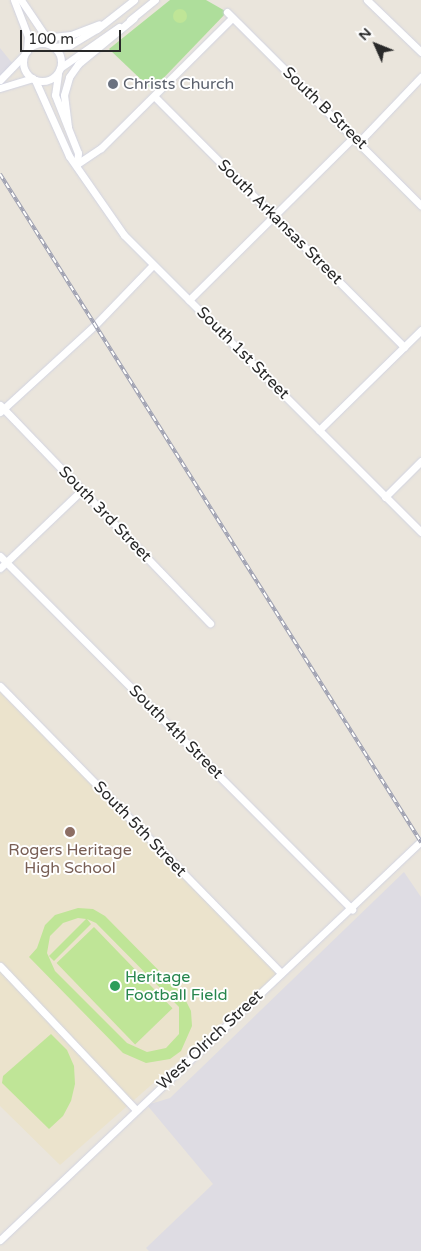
<!DOCTYPE html>
<html>
<head>
<meta charset="utf-8">
<style>
	body { margin:0 }
	#map { position:relative; width:421px; height:1251px; overflow:hidden; background:#eae5dc; font-family:"Varela Round",sans-serif }
	div>[style] { position:absolute }
	.industrial>* { inset:0; background:#dedce3 }
	.education>* { inset:0; background:#ebe3cc }
	.green>* { inset:0; background:#aede9b }
	.pitch>* { inset:0; background:#bfe597; transform-origin:0 0 }
	.round { border-radius:50% }
	.roads { filter:drop-shadow(0 0 1px #d1d3e1) drop-shadow(0 0 1px #d1d3e1) }
	.minor>* { height:7px; margin:-3.5px; padding:0 3.5px; transform-origin:3.5px; border-radius:3.5px; background:#fff }
	.minor>.ring { margin:-3.5px; padding:0; box-sizing:content-box; background:none; border:7px solid #fff; border-radius:50% }
	.rail>* { height:4px; margin-top:-2px; transform-origin:0; background:repeating-linear-gradient(90deg,#fff 0 5.5px,#9fa1b2 0 11px); box-sizing:border-box; border-block:1px solid #9fa1b2 }
	.dots>* { width:14px; height:14px; translate:-50% -50%; box-sizing:border-box; border:2px solid #fff; border-radius:50% }
	span { translate:-50% -50%; white-space:nowrap; text-align:center; line-height:1.15; -webkit-text-stroke:4px #fff; paint-order:stroke }
	.worship-label { font-size:16px; color:#5b616d }
	.left { translate:0 -50%; text-align:left }
	.street-label { font-size:16px; color:#292929 }
	.education-label { font-size:16px; color:#785e54 }
	.leisure-label { font-size:16px; color:#27864d }
	.north { position:absolute; left:351px; top:20px; width:50px; height:50px; -webkit-text-stroke:4px #fff; paint-order:stroke; rotate:314deg; font-size:14px; font-weight:700; line-height:20px; text-align:center; color:#292929 }
	.north::after { content:''; display:block; margin:auto; width:18px; height:22px; background:#292929; clip-path:polygon(50% 0,100% 100%,50% 72%,0 100%) }
	.scale { position:absolute; left:20px; top:30px; width:101px; height:22px; box-sizing:border-box; border:2px solid #292929; border-top:0; padding-left:6px; font-size:15px; line-height:18px; white-space:nowrap; color:#292929; -webkit-text-stroke:4px #fff; paint-order:stroke }
</style>
</head>
<body>
<div id="map">
	<div class="industrial">
		<div style="clip-path:polygon(0 48px,13px 64px,0 77px)"></div>
		<div style="clip-path:polygon(404px 872px,421px 897px,421px 1251px,149px 1251px,146px 1248px,213px 1184px,147px 1105px,170px 1098px)"></div>
	</div>
	<div class="education">
		<div style="clip-path:polygon(0 692px,280px 972px,60px 1165px,0 1106px)"></div>
	</div>
	<div class="green">
		<div style="clip-path:polygon(170px 0,206px 0,227px 12px,152px 90px,109px 49px)"></div>
	</div>
	<div class="pitch">
		<div class="round" style="left:173px;top:9px;width:14px;height:14px"></div>
		<div style="clip-path:polygon(evenodd,78px 908px,93px 909px,105px 916px,183px 995px,191px 1011px,192px 1026px,181px 1051px,170px 1059px,146px 1063px,123px 1053px,29px 957px,37px 948px,45px 925px,55px 915px,78px 908px,78px 918px,86px 919px,49px 956px,54px 961px,91px 924px,87px 919px,96px 923px,179px 1007px,179px 1034px,166px 1048px,147px 1052px,127px 1043px,55px 971px,47px 953px,50px 936px,63px 923px,78px 918px)"></div>
		<div style="left:94px;top:927px;width:113px;height:52px;rotate:46deg"></div>
		<div style="clip-path:polygon(51px 1034px,67px 1050px,74px 1066px,75px 1084px,71px 1101px,63px 1116px,49px 1129px,2px 1083px,3px 1076px)"></div>
	</div>
	<div class="roads">
		<div class="minor">
			<div style="left:14px;top:0;width:39px;rotate:69deg"></div>
			<div style="left:28px;top:36px;width:15px;rotate:94deg"></div>
			<div style="left:21px;top:0;width:45px;rotate:56deg"></div>
			<div style="left:367px;top:0;width:75px;rotate:43.9deg"></div>
			<div style="left:227px;top:12px;width:274px;rotate:44.9deg"></div>
			<div style="left:130px;top:20px;width:32px;rotate:-39deg"></div>
			<div style="left:43px;top:34px;width:9px;rotate:18deg"></div>
			<div style="left:52px;top:37px;width:19px;rotate:-6deg"></div>
			<div style="left:71px;top:35px;width:30px;rotate:-21deg"></div>
			<div class="ring" style="left:23px;top:43px;width:31px;height:31px"></div>
			<div style="left:54px;top:47px;width:16px;rotate:-7deg"></div>
			<div style="left:70px;top:45px;width:31px;rotate:-31deg"></div>
			<div style="left:97px;top:29px;width:47px;rotate:-38.1deg"></div>
			<div style="left:60px;top:68px;width:72px;rotate:-34.8deg"></div>
			<div style="left:58px;top:74px;width:21px;rotate:98deg"></div>
			<div style="left:55px;top:95px;width:62px;rotate:68.4deg"></div>
			<div style="left:78px;top:153px;width:11px;rotate:95deg"></div>
			<div style="left:0;top:80px;width:35px;rotate:-46deg"></div>
			<div style="left:35px;top:80px;width:83px;rotate:65.9deg"></div>
			<div style="left:69px;top:156px;width:96px;rotate:55.2deg"></div>
			<div style="left:124px;top:235px;width:420px;rotate:45deg"></div>
			<div style="left:0;top:88px;width:34px;rotate:-17deg"></div>
			<div style="left:155px;top:97px;width:353px;rotate:45.1deg"></div>
			<div style="left:68px;top:127px;width:32px;rotate:-97deg"></div>
			<div style="left:64px;top:95px;width:19px;rotate:-74deg"></div>
			<div style="left:69px;top:77px;width:16px;rotate:-55deg"></div>
			<div style="left:78px;top:64px;width:72px;rotate:-39.4deg"></div>
			<div style="left:359px;top:142px;width:90px;rotate:-46.4deg"></div>
			<div style="left:77px;top:164px;width:29px;rotate:-34deg"></div>
			<div style="left:101px;top:148px;width:185px;rotate:-44.8deg"></div>
			<div style="left:189px;top:300px;width:232px;rotate:-44.7deg"></div>
			<div style="left:0;top:405px;width:303px;rotate:46.1deg"></div>
			<div style="left:0;top:412px;width:129px;rotate:-42.5deg"></div>
			<div style="left:95px;top:325px;width:83px;rotate:-46deg"></div>
			<div style="left:319px;top:430px;width:143px;rotate:-44.4deg"></div>
			<div style="left:385px;top:497px;width:51px;rotate:-45deg"></div>
			<div style="left:0;top:556px;width:499px;rotate:45.1deg"></div>
			<div style="left:0;top:568px;width:113px;rotate:-43.6deg"></div>
			<div style="left:0;top:686px;width:400px;rotate:45.6deg"></div>
			<div style="left:0;top:966px;width:198px;rotate:46.6deg"></div>
			<div style="left:0;top:1240px;width:580px;rotate:-43.46deg"></div>
		</div>
	</div>
	<div class="rail">
		<div style="left:0;top:174px;width:790px;rotate:57.78deg"></div>
	</div>
	<div class="dots">
		<div style="left:113px;top:84px;background:#6b7280"></div>
		<div style="left:70px;top:832px;background:#8d6e63"></div>
		<div style="left:115px;top:986px;background:#2e9e5b"></div>
	</div>
	<div class="worship-label">
		<span class="left" style="left:123px;top:84px">Christs Church</span>
	</div>
	<div class="street-label">
		<span style="left:325px;top:108px;rotate:44deg">South B Street</span>
		<span style="left:280px;top:222px;rotate:45deg">South Arkansas Street</span>
		<span style="left:243px;top:353px;rotate:45deg">South 1st Street</span>
		<span style="left:105px;top:514px;rotate:46deg">South 3rd Street</span>
		<span style="left:176px;top:732px;rotate:45deg">South 4th Street</span>
		<span style="left:140px;top:829px;rotate:46deg">South 5th Street</span>
		<span style="left:210px;top:1040px;rotate:-43deg">West Olrich Street</span>
	</div>
	<div class="education-label">
		<span style="left:70px;top:859px">Rogers Heritage<br>High School</span>
	</div>
	<div class="leisure-label">
		<span class="left" style="left:125px;top:986px">Heritage<br>Football Field</span>
	</div>
	<div class="north">N</div>
	<div class="scale">100 m</div>
</div>
</body>
</html>
